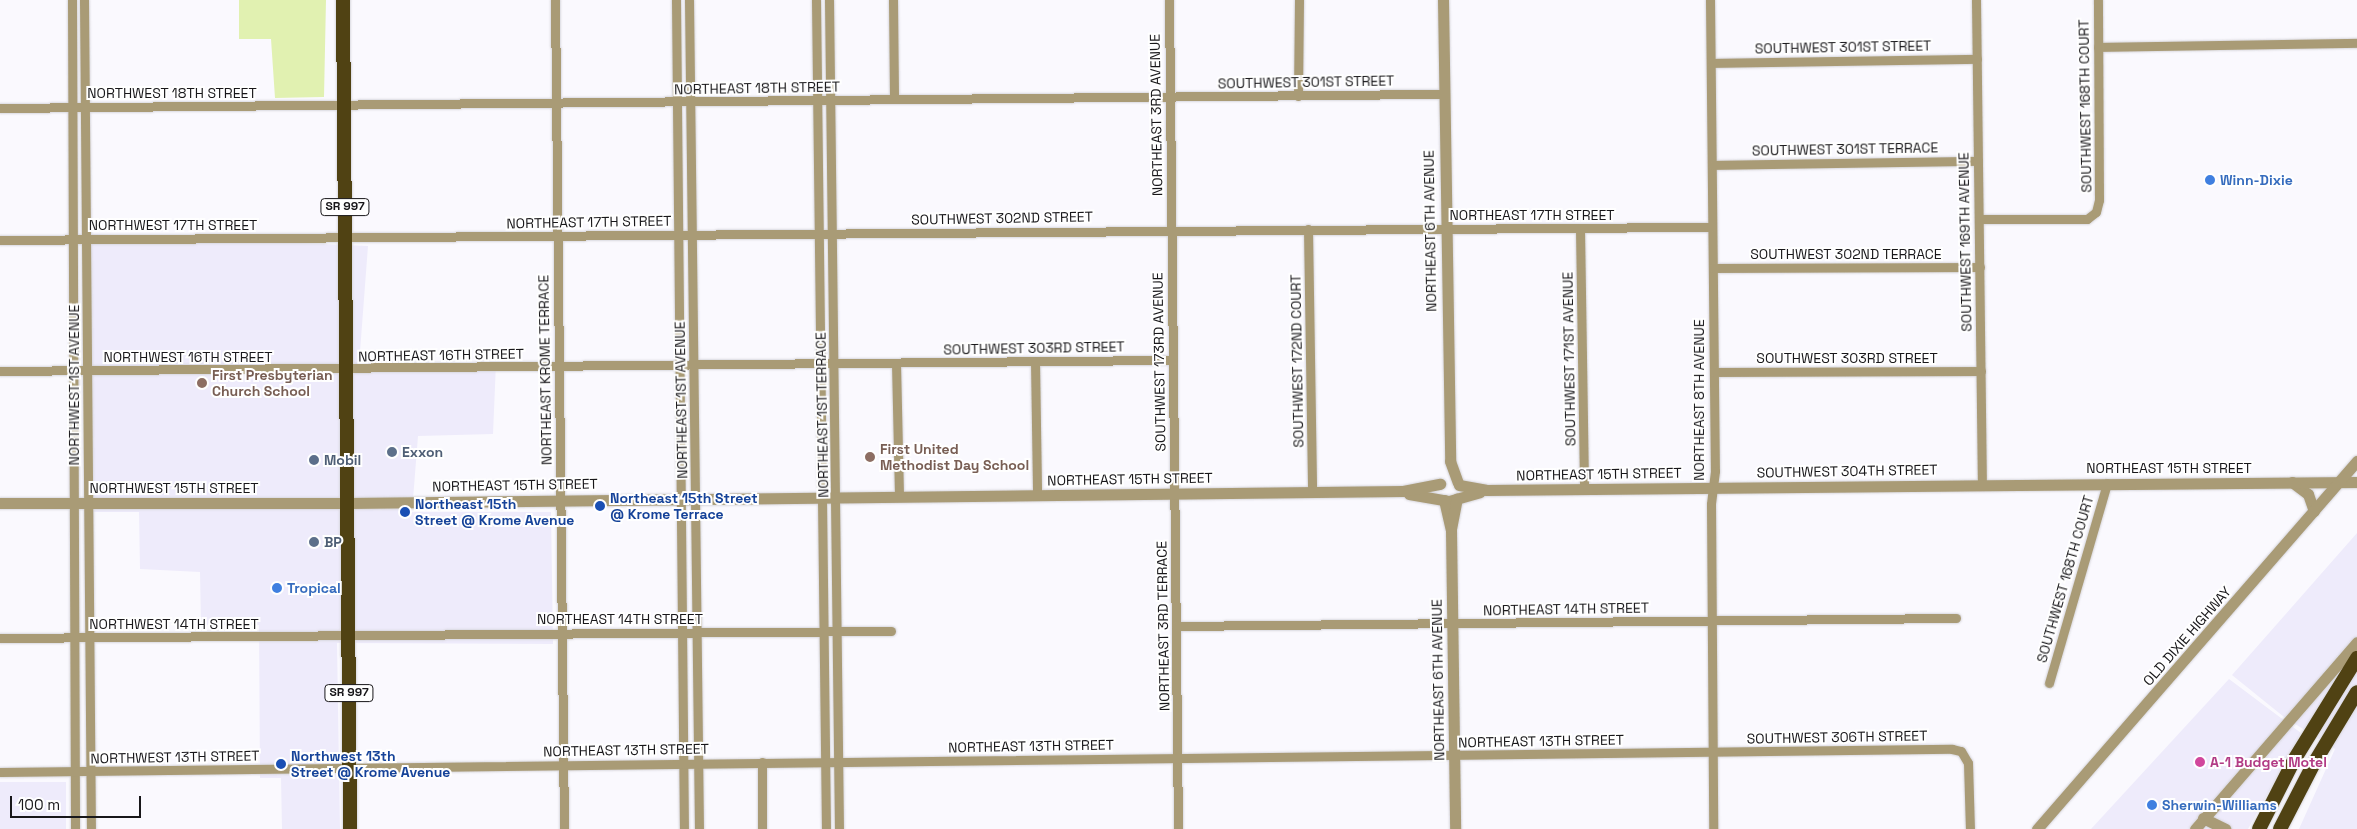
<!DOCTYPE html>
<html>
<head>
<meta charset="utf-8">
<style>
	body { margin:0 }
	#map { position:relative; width:2357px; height:829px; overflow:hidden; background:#faf9fe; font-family:"Space Grotesk",sans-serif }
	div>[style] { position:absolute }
	.built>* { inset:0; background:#eeebfb; transform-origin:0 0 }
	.green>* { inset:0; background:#e1f1b1 }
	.roads { filter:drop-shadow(0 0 1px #d6d5da) drop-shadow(0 0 1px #d6d5da) }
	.minor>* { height:9px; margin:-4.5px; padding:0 4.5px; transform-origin:4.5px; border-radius:4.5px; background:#a99b76 }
	.tertiary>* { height:11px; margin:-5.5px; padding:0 5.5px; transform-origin:5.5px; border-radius:5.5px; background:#a99b76 }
	.trunk>* { height:14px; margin:-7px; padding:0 7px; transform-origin:7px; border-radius:7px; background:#504213 }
	.dots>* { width:14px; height:14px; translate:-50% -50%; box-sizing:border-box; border:2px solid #fff; border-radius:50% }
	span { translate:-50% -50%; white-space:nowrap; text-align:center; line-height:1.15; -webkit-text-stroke:4px #fff; paint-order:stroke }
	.shield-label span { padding:1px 4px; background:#fff; border:1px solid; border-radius:4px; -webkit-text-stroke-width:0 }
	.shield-label { font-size:12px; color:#18171a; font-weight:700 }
	.street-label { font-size:14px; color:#18171a }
	.shop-label { font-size:14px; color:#366cbe; font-weight:700 }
	.left { translate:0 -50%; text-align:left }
	.education-label { font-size:14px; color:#785e54; font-weight:700 }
	.service-label { font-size:14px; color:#4e5e75; font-weight:700 }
	.transit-label { font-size:14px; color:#164399; font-weight:700 }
	.hotel-label { font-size:14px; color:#b23c85; font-weight:700 }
	.scale { position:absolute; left:10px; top:796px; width:131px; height:22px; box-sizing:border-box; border:2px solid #18171a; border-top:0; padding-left:6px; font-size:15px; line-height:18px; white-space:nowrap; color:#18171a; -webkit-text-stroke:4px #fff; paint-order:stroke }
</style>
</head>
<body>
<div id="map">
	<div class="built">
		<div style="clip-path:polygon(90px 234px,368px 246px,359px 365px,496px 363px,493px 434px,418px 436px,412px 512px,551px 512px,553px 644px,337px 643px,340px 829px,282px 829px,281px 778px,260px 778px,259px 625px,201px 625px,200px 572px,140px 569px,139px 512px,93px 512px)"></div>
		<div style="clip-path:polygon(2357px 533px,2357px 829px,2299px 829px,2335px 749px,2284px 717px,2232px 675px)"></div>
		<div style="clip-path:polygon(2229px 679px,2301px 733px,2248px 829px,2091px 829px)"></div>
		<div style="left:0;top:782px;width:66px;height:47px"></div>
	</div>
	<div class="green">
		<div style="clip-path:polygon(239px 0,326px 0,324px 97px,275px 98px,271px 39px,239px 39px)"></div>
	</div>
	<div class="roads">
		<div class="minor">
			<div style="left:72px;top:0;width:829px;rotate:89.79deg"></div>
			<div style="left:84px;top:0;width:829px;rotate:89.52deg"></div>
			<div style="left:555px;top:0;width:829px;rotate:89.38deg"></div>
			<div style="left:676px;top:0;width:829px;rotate:89.45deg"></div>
			<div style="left:689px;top:0;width:829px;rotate:89.31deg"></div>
			<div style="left:816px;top:0;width:829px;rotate:89.31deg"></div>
			<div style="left:829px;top:0;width:829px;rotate:89.31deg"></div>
			<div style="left:893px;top:0;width:99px;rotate:89.4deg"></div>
			<div style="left:1169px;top:0;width:829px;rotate:89.38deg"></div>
			<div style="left:1710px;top:0;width:471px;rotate:89.4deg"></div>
			<div style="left:1715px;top:471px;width:33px;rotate:97deg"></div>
			<div style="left:1711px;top:504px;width:325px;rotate:89.6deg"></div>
			<div style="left:1976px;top:0;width:484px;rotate:89.3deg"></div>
			<div style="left:2098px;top:47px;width:259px;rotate:-0.9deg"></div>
			<div style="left:1711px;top:63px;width:266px;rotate:-0.9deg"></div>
			<div style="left:1298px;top:96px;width:96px;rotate:-89.4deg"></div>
			<div style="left:0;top:108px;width:1444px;rotate:-0.56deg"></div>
			<div style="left:1712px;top:165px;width:266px;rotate:-0.9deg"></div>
			<div style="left:1979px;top:219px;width:108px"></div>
			<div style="left:2087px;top:219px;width:11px;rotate:-38deg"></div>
			<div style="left:2096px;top:212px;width:12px;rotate:-76deg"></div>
			<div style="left:2099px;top:200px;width:200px;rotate:-90.3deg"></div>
			<div style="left:1308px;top:229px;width:263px;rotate:89.1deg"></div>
			<div style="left:1580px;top:229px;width:260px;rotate:89.1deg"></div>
			<div style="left:0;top:240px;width:1712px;rotate:-0.44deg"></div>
			<div style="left:1713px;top:268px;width:267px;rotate:-0.2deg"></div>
			<div style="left:1035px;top:361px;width:134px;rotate:89.1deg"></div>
			<div style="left:896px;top:363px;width:133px;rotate:88.7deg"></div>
			<div style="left:0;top:371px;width:1173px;rotate:-0.54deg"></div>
			<div style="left:1714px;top:372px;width:267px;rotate:-0.2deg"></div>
			<div style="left:1176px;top:626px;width:780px;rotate:-0.59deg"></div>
			<div style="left:0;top:638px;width:891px;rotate:-0.45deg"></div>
			<div style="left:2049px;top:683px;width:208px;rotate:-73.8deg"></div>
			<div style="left:762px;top:762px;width:67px;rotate:90deg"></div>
			<div style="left:0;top:772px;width:1952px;rotate:-0.68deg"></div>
			<div style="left:1952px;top:749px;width:9px;rotate:13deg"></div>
			<div style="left:1961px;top:751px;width:14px;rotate:60deg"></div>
			<div style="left:1968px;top:763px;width:66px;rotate:88.3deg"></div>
		</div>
		<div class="tertiary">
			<div style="left:1443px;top:0;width:461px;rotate:89.1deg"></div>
			<div style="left:1450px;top:461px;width:23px;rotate:70deg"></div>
			<div style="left:2292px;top:482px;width:20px;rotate:37deg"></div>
			<div style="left:2308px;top:494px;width:18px;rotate:71deg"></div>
			<div style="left:1459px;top:485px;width:27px;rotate:10deg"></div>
			<div style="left:1486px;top:490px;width:871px;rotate:-0.53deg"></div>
			<div style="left:1409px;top:494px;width:41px;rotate:9.9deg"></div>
			<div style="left:1449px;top:501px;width:32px;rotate:-16deg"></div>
			<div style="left:1444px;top:500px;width:31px;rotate:77deg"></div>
			<div style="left:1451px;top:530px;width:299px;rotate:89.2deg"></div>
			<div style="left:0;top:503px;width:348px"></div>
			<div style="left:348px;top:503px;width:1055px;rotate:-0.65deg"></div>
			<div style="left:1403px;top:491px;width:38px;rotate:-11deg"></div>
			<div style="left:1451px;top:529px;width:31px;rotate:-79deg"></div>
			<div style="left:2203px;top:818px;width:25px;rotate:26deg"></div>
			<div style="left:2037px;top:829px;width:488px;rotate:-49deg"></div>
			<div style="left:2195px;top:829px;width:247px;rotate:-49.1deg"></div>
		</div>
		<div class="trunk">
			<div style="left:343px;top:0;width:829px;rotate:89.52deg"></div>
			<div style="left:2259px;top:829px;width:77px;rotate:-63.1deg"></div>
			<div style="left:2294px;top:760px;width:120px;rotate:-58.3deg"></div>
			<div style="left:2280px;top:829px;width:72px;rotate:-62.7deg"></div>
			<div style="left:2313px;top:765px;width:85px;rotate:-58.9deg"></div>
		</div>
	</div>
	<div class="dots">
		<div style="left:2210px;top:180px;background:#3f7fe0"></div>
		<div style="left:202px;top:383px;background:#8d6e63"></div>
		<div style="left:392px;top:452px;background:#5c6f8a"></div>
		<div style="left:870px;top:457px;background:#8d6e63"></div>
		<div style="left:314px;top:460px;background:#5c6f8a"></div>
		<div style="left:600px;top:506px;background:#1a4fb4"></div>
		<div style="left:405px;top:512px;background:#1a4fb4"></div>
		<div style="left:314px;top:542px;background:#5c6f8a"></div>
		<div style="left:277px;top:588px;background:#3f7fe0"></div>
		<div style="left:2200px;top:762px;background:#d1479c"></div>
		<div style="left:281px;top:764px;background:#1a4fb4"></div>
		<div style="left:2152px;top:805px;background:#3f7fe0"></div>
	</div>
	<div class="shield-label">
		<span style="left:345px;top:207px">SR 997</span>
		<span style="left:349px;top:693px">SR 997</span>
	</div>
	<div class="street-label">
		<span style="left:1843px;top:47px;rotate:-1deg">SOUTHWEST 301ST STREET</span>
		<span style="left:1306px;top:82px;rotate:-1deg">SOUTHWEST 301ST STREET</span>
		<span style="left:757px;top:88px;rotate:-1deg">NORTHEAST 18TH STREET</span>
		<span style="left:172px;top:93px">NORTHWEST 18TH STREET</span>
		<span style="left:2085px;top:106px;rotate:-91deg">SOUTHWEST 168TH COURT</span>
		<span style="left:1156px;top:115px;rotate:-91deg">NORTHEAST 3RD AVENUE</span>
		<span style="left:1845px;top:149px;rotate:-1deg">SOUTHWEST 301ST TERRACE</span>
		<span style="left:1532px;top:215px">NORTHEAST 17TH STREET</span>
		<span style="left:1002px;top:218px;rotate:-1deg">SOUTHWEST 302ND STREET</span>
		<span style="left:589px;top:222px;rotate:-1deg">NORTHEAST 17TH STREET</span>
		<span style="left:173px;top:225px">NORTHWEST 17TH STREET</span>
		<span style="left:1430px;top:231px;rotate:-91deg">NORTHEAST 6TH AVENUE</span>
		<span style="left:1965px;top:242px;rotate:-91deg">SOUTHWEST 169TH AVENUE</span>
		<span style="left:1846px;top:254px">SOUTHWEST 302ND TERRACE</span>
		<span style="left:1034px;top:348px;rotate:-1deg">SOUTHWEST 303RD STREET</span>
		<span style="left:441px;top:355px;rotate:-1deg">NORTHEAST 16TH STREET</span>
		<span style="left:188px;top:357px">NORTHWEST 16TH STREET</span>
		<span style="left:1847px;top:358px">SOUTHWEST 303RD STREET</span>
		<span style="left:1569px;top:359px;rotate:-91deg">SOUTHWEST 171ST AVENUE</span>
		<span style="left:1297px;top:361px;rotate:-91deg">SOUTHWEST 172ND COURT</span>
		<span style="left:1159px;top:362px;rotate:-91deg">SOUTHWEST 173RD AVENUE</span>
		<span style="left:545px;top:370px;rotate:-91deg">NORTHEAST KROME TERRACE</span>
		<span style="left:74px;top:385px;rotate:-90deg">NORTHWEST 1ST AVENUE</span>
		<span style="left:681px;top:400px;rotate:-91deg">NORTHEAST 1ST AVENUE</span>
		<span style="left:1699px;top:400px;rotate:-90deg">NORTHEAST 8TH AVENUE</span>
		<span style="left:822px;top:415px;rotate:-91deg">NORTHEAST 1ST TERRACE</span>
		<span style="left:2169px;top:468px">NORTHEAST 15TH STREET</span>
		<span style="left:1847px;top:471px;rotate:-1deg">SOUTHWEST 304TH STREET</span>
		<span style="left:1599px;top:474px;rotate:-1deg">NORTHEAST 15TH STREET</span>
		<span style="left:1130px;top:479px;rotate:-1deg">NORTHEAST 15TH STREET</span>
		<span style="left:515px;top:485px;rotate:-1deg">NORTHEAST 15TH STREET</span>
		<span style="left:174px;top:488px">NORTHWEST 15TH STREET</span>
		<span style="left:2065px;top:579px;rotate:-74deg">SOUTHWEST 168TH COURT</span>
		<span style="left:1566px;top:609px;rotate:-1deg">NORTHEAST 14TH STREET</span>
		<span style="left:620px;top:619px">NORTHEAST 14TH STREET</span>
		<span style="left:174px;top:624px">NORTHWEST 14TH STREET</span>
		<span style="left:1163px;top:626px;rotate:-91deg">NORTHEAST 3RD TERRACE</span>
		<span style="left:2187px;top:636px;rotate:-49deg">OLD DIXIE HIGHWAY</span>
		<span style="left:1438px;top:680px;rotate:-91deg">NORTHEAST 6TH AVENUE</span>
		<span style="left:1837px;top:737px;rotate:-1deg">SOUTHWEST 306TH STREET</span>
		<span style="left:1541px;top:741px;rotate:-1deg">NORTHEAST 13TH STREET</span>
		<span style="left:1031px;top:746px;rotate:-1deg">NORTHEAST 13TH STREET</span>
		<span style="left:626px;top:750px;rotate:-1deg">NORTHEAST 13TH STREET</span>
		<span style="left:175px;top:757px;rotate:-1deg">NORTHWEST 13TH STREET</span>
	</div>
	<div class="shop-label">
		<span class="left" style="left:2220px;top:180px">Winn-Dixie</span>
		<span class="left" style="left:287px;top:588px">Tropical</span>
		<span class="left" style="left:2162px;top:805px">Sherwin-Williams</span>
	</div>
	<div class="education-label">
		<span class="left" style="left:212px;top:383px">First Presbyterian<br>Church School</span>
		<span class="left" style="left:880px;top:457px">First United<br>Methodist Day School</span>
	</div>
	<div class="service-label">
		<span class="left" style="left:402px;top:452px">Exxon</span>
		<span class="left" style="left:324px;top:460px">Mobil</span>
		<span class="left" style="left:324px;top:542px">BP</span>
	</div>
	<div class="transit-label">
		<span class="left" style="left:610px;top:506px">Northeast 15th Street<br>@ Krome Terrace</span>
		<span class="left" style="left:415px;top:512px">Northeast 15th<br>Street @ Krome Avenue</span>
		<span class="left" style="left:291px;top:764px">Northwest 13th<br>Street @ Krome Avenue</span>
	</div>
	<div class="hotel-label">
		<span class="left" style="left:2210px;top:762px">A-1 Budget Motel</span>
	</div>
	<div class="scale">100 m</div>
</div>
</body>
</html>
